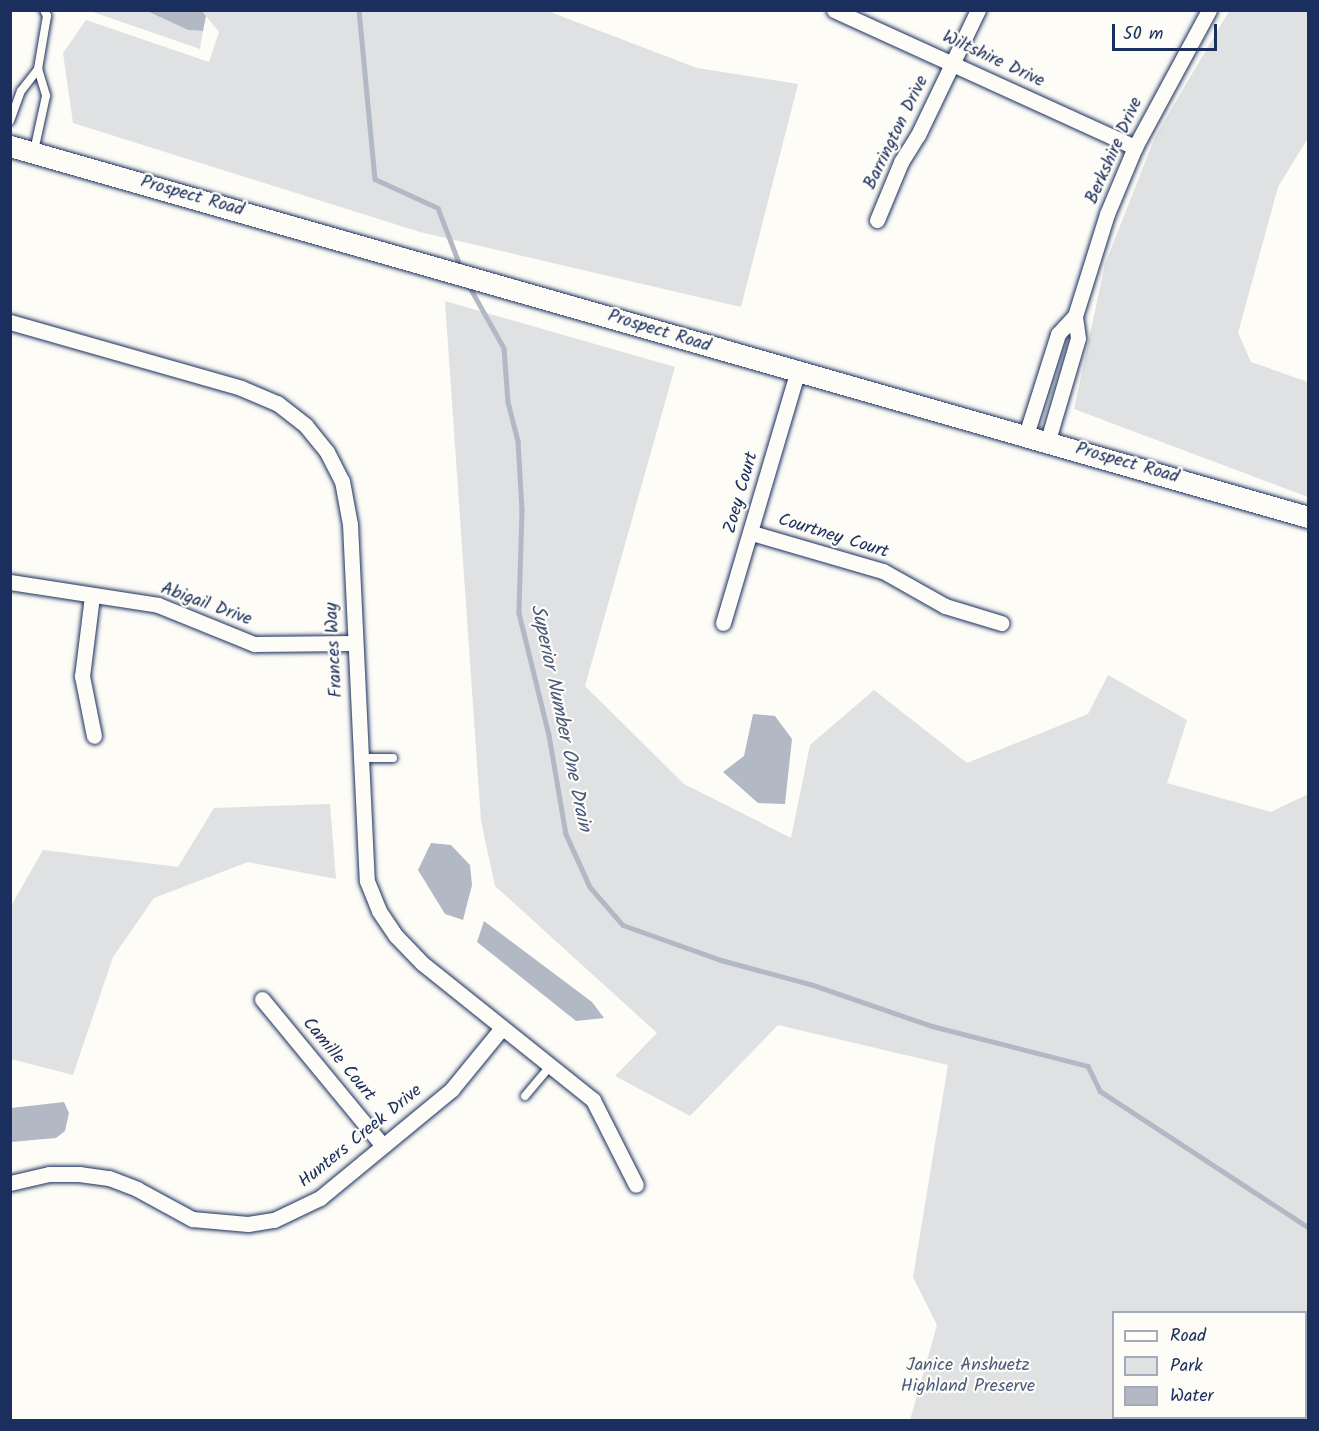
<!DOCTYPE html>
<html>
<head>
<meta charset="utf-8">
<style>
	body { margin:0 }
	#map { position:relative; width:1319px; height:1431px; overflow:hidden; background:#fdfcf7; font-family:Kalam,sans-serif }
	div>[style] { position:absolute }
	.green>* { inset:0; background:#e0e1e3 }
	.water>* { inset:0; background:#b3b8c5 }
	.stream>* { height:4.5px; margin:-2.25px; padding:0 2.25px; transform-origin:2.25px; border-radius:2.25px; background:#b3b8c5 }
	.roads { filter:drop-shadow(0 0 2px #1b2f5e) drop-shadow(0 0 2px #1b2f5e) }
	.service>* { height:8px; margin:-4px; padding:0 4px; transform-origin:4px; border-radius:4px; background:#fdfcf7 }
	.minor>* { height:15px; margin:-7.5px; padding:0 7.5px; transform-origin:7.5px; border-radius:7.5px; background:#fdfcf7 }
	.secondary>* { height:21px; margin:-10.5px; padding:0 10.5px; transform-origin:10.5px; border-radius:10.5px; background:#fdfcf7 }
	span { translate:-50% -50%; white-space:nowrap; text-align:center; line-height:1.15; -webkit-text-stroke:4.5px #fdfcf7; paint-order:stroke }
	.street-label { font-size:18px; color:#1b2f5e }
	.park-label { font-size:18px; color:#4c5c7f }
	.water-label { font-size:20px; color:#49587d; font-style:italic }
	.frame { position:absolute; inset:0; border:12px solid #1b2f5e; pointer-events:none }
	.legend { position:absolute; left:1112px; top:1311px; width:195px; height:108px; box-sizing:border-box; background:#fdfcf7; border:2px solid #a3aaba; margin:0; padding:8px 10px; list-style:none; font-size:18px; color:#1b2f5e }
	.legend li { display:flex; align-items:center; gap:12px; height:30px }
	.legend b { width:30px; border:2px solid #a3aaba }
	.scale { position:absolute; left:1112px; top:24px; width:105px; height:27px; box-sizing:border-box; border:3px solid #1b2f5e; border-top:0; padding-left:8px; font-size:18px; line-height:21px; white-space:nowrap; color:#1b2f5e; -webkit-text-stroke:4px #fdfcf7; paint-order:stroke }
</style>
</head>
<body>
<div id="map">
	<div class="green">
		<div style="clip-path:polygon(545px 10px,697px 68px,798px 84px,741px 307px,420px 232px,73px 123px,63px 53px,86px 20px,209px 62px,219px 32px,202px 11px)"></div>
		<div style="clip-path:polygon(1229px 11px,1308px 11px,1308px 138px,1278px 187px,1238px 333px,1251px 362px,1308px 382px,1308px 497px,1074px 409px,1105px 264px,1155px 137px)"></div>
		<div style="clip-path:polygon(93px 12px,147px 11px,188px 30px,203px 31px,200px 49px)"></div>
		<div style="clip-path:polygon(evenodd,445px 301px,675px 367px,585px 686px,684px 784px,791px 838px,810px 745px,874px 690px,967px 763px,1088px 714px,1108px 675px,1187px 720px,1167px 783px,1271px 812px,1308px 794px,1308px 1420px,910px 1420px,937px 1325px,913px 1277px,948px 1065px,778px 1025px,690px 1116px,615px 1076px,657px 1033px,495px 886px,481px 821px,445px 301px,1114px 1312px,1306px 1312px,1306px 1418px,1114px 1418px,1114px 1312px)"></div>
		<div style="clip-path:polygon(330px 804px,336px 879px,248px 862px,154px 898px,113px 957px,73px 1075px,11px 1059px,11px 906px,43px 850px,178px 867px,214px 808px)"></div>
	</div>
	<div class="water">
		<div style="clip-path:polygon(147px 11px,202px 11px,206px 16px,203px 31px,188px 30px)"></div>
		<div style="clip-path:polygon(753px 714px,775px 716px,792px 739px,785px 804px,758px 803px,723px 772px,744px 756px)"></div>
		<div style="clip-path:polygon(431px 843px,451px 845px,470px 865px,472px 885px,463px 920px,445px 914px,418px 870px)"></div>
		<div style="clip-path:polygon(484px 921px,592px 1002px,604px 1018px,576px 1021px,477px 942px)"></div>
		<div style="clip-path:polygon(64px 1102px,69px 1113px,65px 1131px,56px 1138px,11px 1142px,11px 1108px)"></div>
	</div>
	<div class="stream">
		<div style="left:359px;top:10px;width:170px;rotate:84.6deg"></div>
		<div style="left:375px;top:179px;width:69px;rotate:24.7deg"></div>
		<div style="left:438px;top:208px;width:64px;rotate:69deg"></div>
		<div style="left:468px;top:284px;width:73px;rotate:60.6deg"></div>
		<div style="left:504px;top:348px;width:54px;rotate:85.8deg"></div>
		<div style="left:508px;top:402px;width:40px;rotate:75.6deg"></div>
		<div style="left:518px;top:441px;width:69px;rotate:86.7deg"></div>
		<div style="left:522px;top:510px;width:103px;rotate:91.7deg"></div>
		<div style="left:519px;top:613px;width:126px;rotate:76.2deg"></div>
		<div style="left:549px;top:735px;width:100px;rotate:80.3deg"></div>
		<div style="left:566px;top:834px;width:58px;rotate:65.6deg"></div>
		<div style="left:590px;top:887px;width:50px;rotate:49deg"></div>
		<div style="left:623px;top:925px;width:104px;rotate:19.7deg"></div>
		<div style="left:721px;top:960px;width:92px;rotate:15.1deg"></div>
		<div style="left:810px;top:984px;width:129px;rotate:19deg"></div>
		<div style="left:932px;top:1026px;width:161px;rotate:14.4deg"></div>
		<div style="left:1088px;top:1066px;width:28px;rotate:64deg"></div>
		<div style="left:1100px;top:1091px;width:249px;rotate:33.2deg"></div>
	</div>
	<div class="roads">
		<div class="service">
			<div style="left:38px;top:69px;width:54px;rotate:-80.4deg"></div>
			<div style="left:47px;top:16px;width:7px;rotate:-117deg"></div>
			<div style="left:10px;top:121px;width:32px;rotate:-70deg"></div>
			<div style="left:21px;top:91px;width:28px;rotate:-52deg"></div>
			<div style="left:38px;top:69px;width:28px;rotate:73deg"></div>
			<div style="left:46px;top:96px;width:56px;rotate:102.3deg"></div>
			<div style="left:360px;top:758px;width:33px"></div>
			<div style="left:525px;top:1096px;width:39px;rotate:-50deg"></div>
		</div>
		<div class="minor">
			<div style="left:834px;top:10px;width:331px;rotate:24.5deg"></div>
			<div style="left:877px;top:220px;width:63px;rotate:-67.5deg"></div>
			<div style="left:901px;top:162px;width:32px;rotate:-58deg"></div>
			<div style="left:918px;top:135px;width:139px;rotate:-64.4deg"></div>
			<div style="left:10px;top:322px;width:240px;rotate:15.9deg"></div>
			<div style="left:241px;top:388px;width:39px;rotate:23deg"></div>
			<div style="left:277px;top:403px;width:37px;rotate:38deg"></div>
			<div style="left:306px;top:426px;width:33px;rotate:51deg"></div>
			<div style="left:327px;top:452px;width:33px;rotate:63deg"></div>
			<div style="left:342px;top:481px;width:44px;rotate:79.5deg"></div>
			<div style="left:350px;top:524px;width:357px;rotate:87.3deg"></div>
			<div style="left:367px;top:881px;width:32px;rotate:68deg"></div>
			<div style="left:379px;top:911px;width:30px;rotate:56deg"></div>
			<div style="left:396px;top:936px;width:37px;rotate:46deg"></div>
			<div style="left:422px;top:963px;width:219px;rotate:38.7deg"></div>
			<div style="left:593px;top:1100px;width:95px;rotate:63.2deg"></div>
			<div style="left:1026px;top:435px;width:106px;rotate:-72.4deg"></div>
			<div style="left:1058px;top:334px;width:25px;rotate:-47deg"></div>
			<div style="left:1075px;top:316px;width:107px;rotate:-72.6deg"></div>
			<div style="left:1107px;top:214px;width:73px;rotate:-67.3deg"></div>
			<div style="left:1135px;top:147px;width:156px;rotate:-61.6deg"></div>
			<div style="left:1048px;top:440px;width:106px;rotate:-73.6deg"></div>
			<div style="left:1078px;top:338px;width:22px;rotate:-98deg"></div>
			<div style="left:752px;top:533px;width:136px;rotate:16.2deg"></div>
			<div style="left:883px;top:571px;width:71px;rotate:29.4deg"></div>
			<div style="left:945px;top:606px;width:59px;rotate:16.9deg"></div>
			<div style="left:10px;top:582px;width:150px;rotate:8.8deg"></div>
			<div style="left:158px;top:605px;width:104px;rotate:22.1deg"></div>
			<div style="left:254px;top:644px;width:99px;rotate:-0.6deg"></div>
			<div style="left:92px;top:596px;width:81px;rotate:97.1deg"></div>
			<div style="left:82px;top:676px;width:61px;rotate:78.7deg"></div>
			<div style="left:723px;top:623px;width:261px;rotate:-73.5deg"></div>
			<div style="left:262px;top:999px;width:190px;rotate:50.5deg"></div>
			<div style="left:10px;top:1183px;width:40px;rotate:-13deg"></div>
			<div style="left:49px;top:1174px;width:30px"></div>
			<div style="left:79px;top:1174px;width:30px;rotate:8deg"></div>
			<div style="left:109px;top:1178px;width:30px;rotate:21deg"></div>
			<div style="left:137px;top:1189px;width:63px;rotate:28.6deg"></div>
			<div style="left:192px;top:1219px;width:56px;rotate:5.1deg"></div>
			<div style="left:248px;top:1224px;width:26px;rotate:-9deg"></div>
			<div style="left:274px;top:1220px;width:51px;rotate:-25.6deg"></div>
			<div style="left:320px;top:1198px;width:171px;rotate:-39.5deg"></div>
			<div style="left:452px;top:1089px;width:79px;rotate:-50.7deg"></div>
		</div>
		<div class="secondary">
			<div style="left:10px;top:146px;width:1350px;rotate:15.95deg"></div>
		</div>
	</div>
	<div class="street-label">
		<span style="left:993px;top:60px;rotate:25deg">Wiltshire Drive</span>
		<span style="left:897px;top:133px;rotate:-64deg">Barrington Drive</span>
		<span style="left:1115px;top:151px;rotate:-66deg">Berkshire Drive</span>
		<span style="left:192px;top:197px;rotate:16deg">Prospect Road</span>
		<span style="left:659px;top:332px;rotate:17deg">Prospect Road</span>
		<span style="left:1127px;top:464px;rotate:16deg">Prospect Road</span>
		<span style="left:742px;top:493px;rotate:-74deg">Zoey Court</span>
		<span style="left:833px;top:537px;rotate:17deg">Courtney Court</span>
		<span style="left:206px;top:605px;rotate:20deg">Abigail Drive</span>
		<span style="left:335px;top:650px;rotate:-93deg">Frances Way</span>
		<span style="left:338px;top:1060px;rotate:50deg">Camille Court</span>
		<span style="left:361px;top:1137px;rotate:-39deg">Hunters Creek Drive</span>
	</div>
	<div class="park-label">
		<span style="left:968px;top:1377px">Janice Anshuetz<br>Highland Preserve</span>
	</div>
	<div class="water-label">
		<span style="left:560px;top:718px;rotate:78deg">Superior Number One Drain</span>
	</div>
	<div class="frame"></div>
	<ul class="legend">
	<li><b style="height:8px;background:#fdfcf7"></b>Road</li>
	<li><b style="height:16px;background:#e0e1e3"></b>Park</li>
	<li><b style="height:16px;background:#b3b8c5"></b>Water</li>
	</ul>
	<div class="scale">50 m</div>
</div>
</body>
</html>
